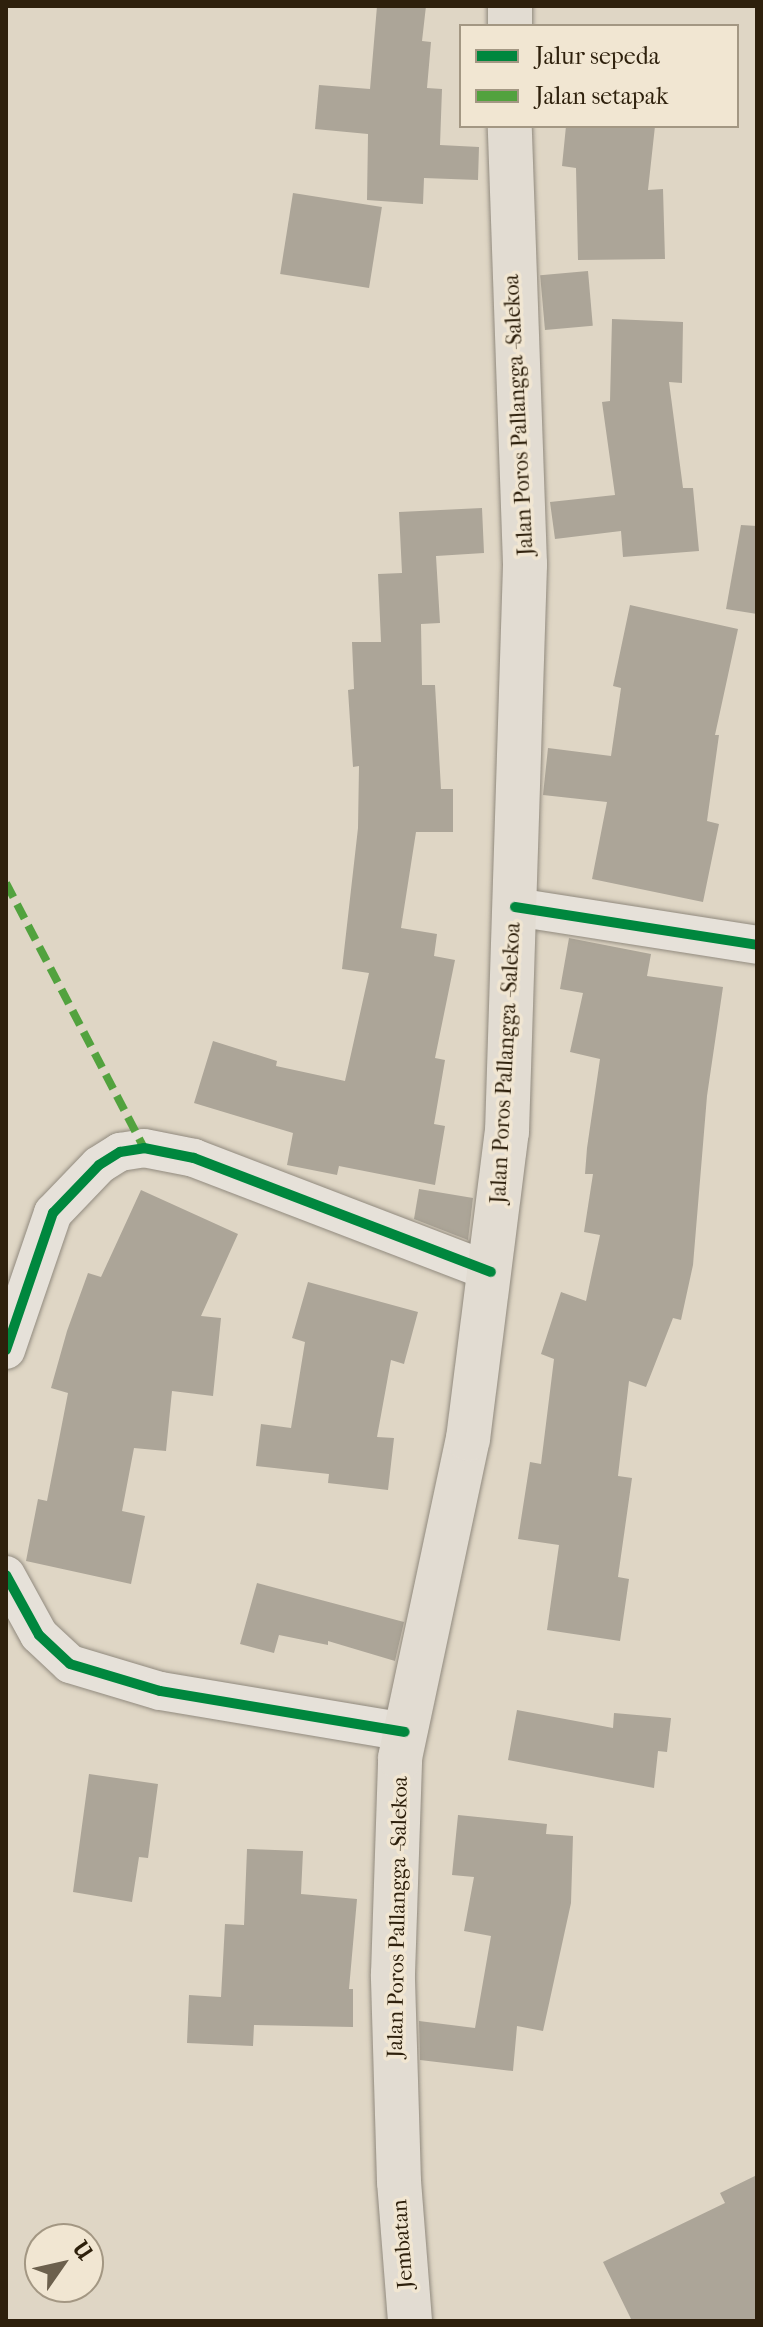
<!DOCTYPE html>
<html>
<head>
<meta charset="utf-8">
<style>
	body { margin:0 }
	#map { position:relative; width:763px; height:2327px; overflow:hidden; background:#dfd6c5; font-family:"IM FELL French Canon",serif }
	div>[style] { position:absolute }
	.building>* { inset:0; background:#aca598; transform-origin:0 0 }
	.roads { filter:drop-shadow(0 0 2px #918a7e) drop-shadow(0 0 2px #918a7e) }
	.minor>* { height:38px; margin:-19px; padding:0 19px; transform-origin:19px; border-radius:19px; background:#e6e1d9 }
	.major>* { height:44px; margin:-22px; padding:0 22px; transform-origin:22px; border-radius:22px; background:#e2dcd2 }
	.quiet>* { height:8px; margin-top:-4px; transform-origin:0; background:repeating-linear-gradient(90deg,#52a23e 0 16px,transparent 0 24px) }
	.cycleway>* { height:10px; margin:-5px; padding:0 5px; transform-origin:5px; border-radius:5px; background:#00873e }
	span { translate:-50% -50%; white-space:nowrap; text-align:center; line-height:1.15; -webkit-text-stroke:7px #f1e6d2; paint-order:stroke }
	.street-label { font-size:22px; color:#2e200c }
	.frame { position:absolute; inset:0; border:8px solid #2e200c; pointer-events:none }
	.legend { position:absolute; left:459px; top:24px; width:280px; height:104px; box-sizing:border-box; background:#f1e6d2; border:2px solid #a39783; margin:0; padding:10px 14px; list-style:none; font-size:24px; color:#2e200c }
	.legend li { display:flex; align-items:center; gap:16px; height:40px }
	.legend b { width:40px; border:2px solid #a39783 }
	.north { position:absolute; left:24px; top:2223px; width:80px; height:80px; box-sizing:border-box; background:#f1e6d2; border:2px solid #a39783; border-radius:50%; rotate:56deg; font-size:22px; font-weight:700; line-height:32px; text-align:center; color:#2e200c }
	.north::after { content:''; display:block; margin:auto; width:28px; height:36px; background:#6c604d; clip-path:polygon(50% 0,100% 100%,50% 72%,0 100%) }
</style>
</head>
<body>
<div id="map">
	<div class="building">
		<div style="clip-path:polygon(377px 6px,426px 6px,422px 41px,431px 42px,427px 88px,442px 89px,440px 145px,479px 147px,478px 180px,424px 178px,423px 204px,367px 200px,368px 134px,315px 129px,319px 85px,370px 89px)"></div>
		<div style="clip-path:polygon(566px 126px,655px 126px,648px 190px,663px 189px,665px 259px,578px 260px,576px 168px,562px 166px)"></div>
		<div style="left:293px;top:193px;width:90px;height:82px;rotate:9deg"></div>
		<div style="left:588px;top:271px;width:55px;height:48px;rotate:85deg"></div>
		<div style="clip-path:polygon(612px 319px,683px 322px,682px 383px,669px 382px,683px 488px,693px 488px,699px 551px,623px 557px,621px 531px,555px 539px,550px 502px,615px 495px,602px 402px,610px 401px)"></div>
		<div style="clip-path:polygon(482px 508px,484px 553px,436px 556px,440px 623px,421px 624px,422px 685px,435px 685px,441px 789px,453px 789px,453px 832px,416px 832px,401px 928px,437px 934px,434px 956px,455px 960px,435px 1058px,445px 1060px,434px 1124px,445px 1126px,435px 1185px,339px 1166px,337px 1175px,287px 1165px,293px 1133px,194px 1103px,213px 1041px,277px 1061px,276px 1066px,345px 1081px,369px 973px,342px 969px,358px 828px,359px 766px,353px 767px,348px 690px,354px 689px,352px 642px,381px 642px,378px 574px,402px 573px,399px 512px)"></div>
		<div style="clip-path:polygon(741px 525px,757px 526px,757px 614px,726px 609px)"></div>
		<div style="clip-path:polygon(630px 605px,738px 629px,715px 735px,719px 735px,707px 821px,719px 824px,703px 902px,592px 879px,607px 802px,543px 795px,548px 748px,611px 756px,621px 688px,613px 686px)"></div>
		<div style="clip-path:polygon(569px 938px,651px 954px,647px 976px,723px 987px,707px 1096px,693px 1265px,681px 1320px,673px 1318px,646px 1387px,629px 1381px,618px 1476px,632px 1478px,618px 1577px,629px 1579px,620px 1641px,547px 1630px,559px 1545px,518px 1539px,530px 1462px,541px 1464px,554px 1359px,541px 1354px,561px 1292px,586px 1301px,600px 1235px,584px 1232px,593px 1174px,585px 1174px,587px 1148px,600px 1059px,570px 1052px,583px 993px,560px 989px)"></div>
		<div style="clip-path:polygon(419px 1189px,473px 1198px,468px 1240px,414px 1219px)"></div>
		<div style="clip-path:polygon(141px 1190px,238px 1234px,201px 1316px,221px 1318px,213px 1396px,172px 1391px,166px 1451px,134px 1448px,122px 1511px,145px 1516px,131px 1584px,26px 1561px,38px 1499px,47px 1501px,68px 1393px,51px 1388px,67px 1331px,88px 1273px,101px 1277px)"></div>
		<div style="clip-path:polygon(308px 1282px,418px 1312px,404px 1364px,391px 1360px,377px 1437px,394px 1438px,388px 1490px,328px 1483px,329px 1474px,256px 1466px,261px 1424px,291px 1428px,305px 1342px,292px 1338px)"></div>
		<div style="clip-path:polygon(257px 1583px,404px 1622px,395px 1661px,328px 1641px,328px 1645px,279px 1635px,274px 1653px,240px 1644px)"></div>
		<div style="clip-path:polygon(517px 1710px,613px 1728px,614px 1713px,671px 1718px,667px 1752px,658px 1751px,654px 1788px,508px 1760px)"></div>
		<div style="clip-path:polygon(89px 1774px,158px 1784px,148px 1858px,139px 1857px,132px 1902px,73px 1892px)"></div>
		<div style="clip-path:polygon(458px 1815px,547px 1824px,546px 1834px,573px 1836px,571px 1903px,543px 2031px,517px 2026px,513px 2071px,420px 2060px,419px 2021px,475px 2028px,491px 1936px,464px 1931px,474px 1877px,452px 1875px)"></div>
		<div style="clip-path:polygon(247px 1849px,303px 1851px,301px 1894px,357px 1899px,349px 1989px,353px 1989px,353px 2027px,254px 2025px,253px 2046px,187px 2043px,189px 1995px,221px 1997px,225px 1924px,244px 1925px)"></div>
		<div style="clip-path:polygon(757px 2175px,757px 2321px,632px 2321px,603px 2262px,725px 2203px,720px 2193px)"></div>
	</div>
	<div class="roads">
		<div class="minor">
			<div style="left:515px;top:907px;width:245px;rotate:8.9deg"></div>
			<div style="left:6px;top:1350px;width:145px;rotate:-71.1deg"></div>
			<div style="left:53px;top:1213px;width:66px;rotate:-46.2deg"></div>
			<div style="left:99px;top:1165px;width:25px;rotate:-32deg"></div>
			<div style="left:120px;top:1152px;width:24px;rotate:-9deg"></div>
			<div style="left:144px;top:1148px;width:51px;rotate:11.3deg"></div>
			<div style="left:194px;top:1158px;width:318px;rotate:21deg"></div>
			<div style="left:6px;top:1575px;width:68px;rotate:61.2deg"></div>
			<div style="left:39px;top:1635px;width:42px;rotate:43.1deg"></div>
			<div style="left:70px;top:1664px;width:94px;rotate:16.7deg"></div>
			<div style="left:160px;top:1691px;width:248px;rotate:9.5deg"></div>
		</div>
		<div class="major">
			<div style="left:510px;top:26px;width:20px;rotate:-90deg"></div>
			<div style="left:410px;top:2321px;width:139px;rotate:-94.5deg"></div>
			<div style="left:399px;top:2182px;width:208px;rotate:-91.7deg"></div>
			<div style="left:393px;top:1974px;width:216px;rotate:-88.1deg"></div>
			<div style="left:400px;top:1758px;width:326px;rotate:-78deg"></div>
			<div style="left:468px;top:1439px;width:309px;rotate:-82.8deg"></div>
			<div style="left:507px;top:1132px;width:568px;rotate:-88.18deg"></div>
			<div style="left:525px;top:564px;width:438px;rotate:-92deg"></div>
		</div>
	</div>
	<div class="quiet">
		<div style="left:6px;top:883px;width:299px;rotate:62.5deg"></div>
	</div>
	<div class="cycleway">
		<div style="left:515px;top:907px;width:245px;rotate:8.9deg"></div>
		<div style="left:6px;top:1350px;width:145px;rotate:-71.1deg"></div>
		<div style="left:53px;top:1213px;width:66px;rotate:-46.2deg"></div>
		<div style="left:99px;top:1165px;width:25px;rotate:-32deg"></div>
		<div style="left:120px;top:1152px;width:24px;rotate:-9deg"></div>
		<div style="left:144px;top:1148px;width:51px;rotate:11.3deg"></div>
		<div style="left:194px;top:1158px;width:318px;rotate:21deg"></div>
		<div style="left:6px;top:1575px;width:68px;rotate:61.2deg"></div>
		<div style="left:39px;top:1635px;width:42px;rotate:43.1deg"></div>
		<div style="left:70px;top:1664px;width:94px;rotate:16.7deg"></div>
		<div style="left:160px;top:1691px;width:248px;rotate:9.5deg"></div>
	</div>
	<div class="street-label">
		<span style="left:519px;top:415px;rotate:-93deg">Jalan Poros Pallangga -Salekoa</span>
		<span style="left:506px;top:1063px;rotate:-87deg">Jalan Poros Pallangga -Salekoa</span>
		<span style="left:398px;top:1917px;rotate:-89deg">Jalan Poros Pallangga -Salekoa</span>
		<span style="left:403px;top:2244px;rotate:-94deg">Jembatan</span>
	</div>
	<div class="frame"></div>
	<ul class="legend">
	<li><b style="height:10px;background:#00873e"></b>Jalur sepeda</li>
	<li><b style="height:10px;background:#52a23e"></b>Jalan setapak</li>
	</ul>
	<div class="north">U</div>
</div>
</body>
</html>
